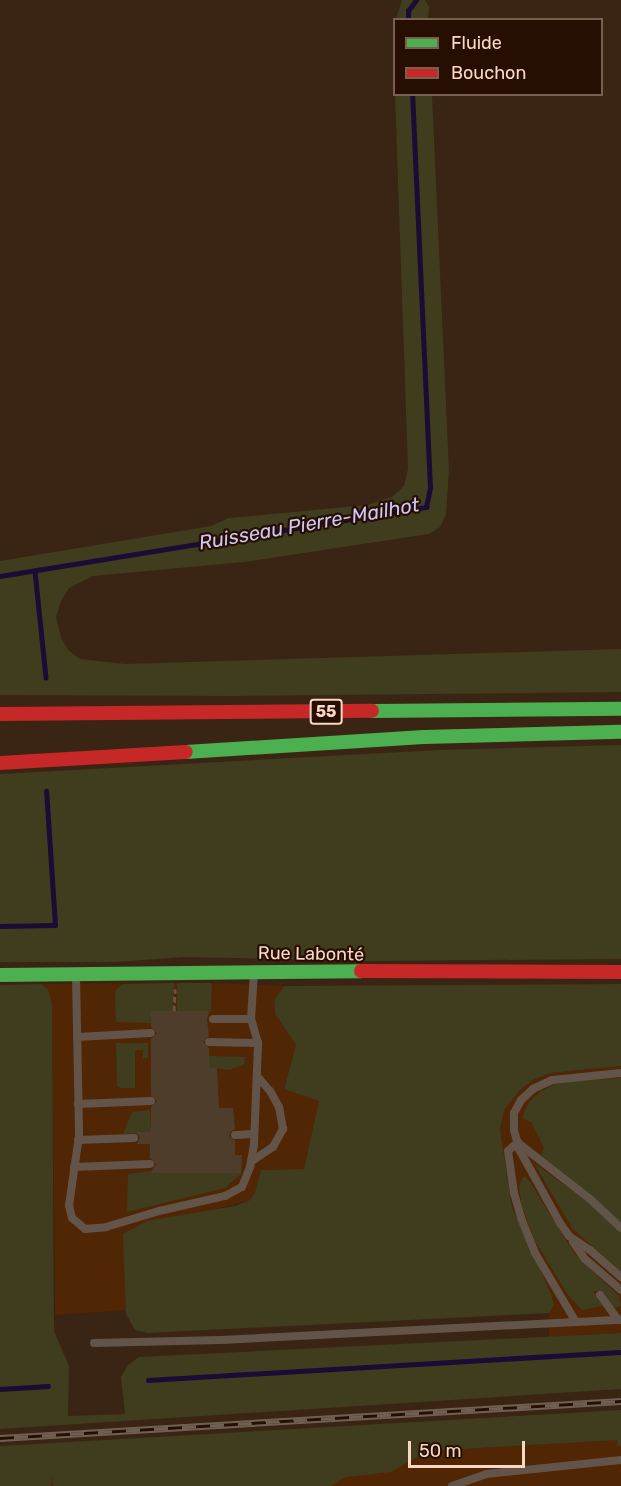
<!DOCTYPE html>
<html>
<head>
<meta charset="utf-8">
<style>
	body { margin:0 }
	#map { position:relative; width:621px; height:1486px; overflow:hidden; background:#3a2413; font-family:Rubik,sans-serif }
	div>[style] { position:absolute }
	.built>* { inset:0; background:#512605 }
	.green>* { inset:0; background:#3f3d1d }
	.stream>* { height:4.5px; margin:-2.25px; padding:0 2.25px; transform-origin:2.25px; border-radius:2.25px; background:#1c0b36 }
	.building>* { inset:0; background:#4f3d2c }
	.path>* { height:3px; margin-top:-1.5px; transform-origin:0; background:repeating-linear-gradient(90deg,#64544a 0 6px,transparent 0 9px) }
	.lane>* { height:8px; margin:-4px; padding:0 4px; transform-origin:4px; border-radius:4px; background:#635449 }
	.fast>* { height:14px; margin:-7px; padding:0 7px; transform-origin:7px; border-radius:7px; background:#4caf50 }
	.jam>* { height:14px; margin:-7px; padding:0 7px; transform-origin:7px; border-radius:7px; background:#c62828 }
	.rail>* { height:7px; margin-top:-3.5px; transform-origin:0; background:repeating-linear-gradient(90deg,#260f02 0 14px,#706054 0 28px); box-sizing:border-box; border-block:2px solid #706054 }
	span { translate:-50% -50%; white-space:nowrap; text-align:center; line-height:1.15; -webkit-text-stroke:4.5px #260f02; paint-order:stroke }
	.shield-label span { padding:2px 4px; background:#260f02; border:2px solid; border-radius:4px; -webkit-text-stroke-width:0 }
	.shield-label { font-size:16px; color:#f9d7c4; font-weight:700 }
	.street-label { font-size:18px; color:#f9d7c4 }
	.water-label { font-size:20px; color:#cdc6f8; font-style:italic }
	.legend { position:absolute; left:393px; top:18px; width:210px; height:78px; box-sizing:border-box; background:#260f02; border:2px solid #7a5f50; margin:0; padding:8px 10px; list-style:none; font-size:18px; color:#f9d7c4 }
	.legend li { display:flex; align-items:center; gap:12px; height:30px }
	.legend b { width:30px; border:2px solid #7a5f50 }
	.scale { position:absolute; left:408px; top:1441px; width:117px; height:27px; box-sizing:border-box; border:3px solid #f9d7c4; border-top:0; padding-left:8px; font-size:18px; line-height:21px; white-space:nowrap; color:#f9d7c4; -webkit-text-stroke:4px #260f02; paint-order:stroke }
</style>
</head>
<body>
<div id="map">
	<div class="built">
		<div style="clip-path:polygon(210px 983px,284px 986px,274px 1001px,275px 1014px,296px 1045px,284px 1088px,320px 1101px,304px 1169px,262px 1170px,255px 1192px,250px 1200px,124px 1234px,126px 1310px,55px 1315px,52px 1004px,48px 989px,41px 984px)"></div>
		<div style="clip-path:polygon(621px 1066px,621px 1333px,549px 1337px,549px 1313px,554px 1305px,512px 1208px,500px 1130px,504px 1109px,520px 1090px,533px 1080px,551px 1073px)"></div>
		<div style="clip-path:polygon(621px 1439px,621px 1486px,51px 1486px,51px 1475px)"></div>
	</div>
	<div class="green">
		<div style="clip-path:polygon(402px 0,425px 0,429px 7px,428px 19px,396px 19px)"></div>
		<div style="clip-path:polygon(395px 95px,432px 95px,449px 471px,446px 514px,440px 527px,429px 534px,244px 562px,93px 576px,69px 588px,61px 601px,56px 617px,61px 638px,69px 651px,80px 659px,125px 664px,621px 649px,621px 692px,232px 696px,0 695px,0 561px,211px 526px,229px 518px,367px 505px,392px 497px,404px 486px,408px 469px)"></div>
		<div style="clip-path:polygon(621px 745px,621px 959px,364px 961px,184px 957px,117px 962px,0 962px,0 774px,439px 750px)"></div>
		<div style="clip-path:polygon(174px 983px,172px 1011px,151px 1011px,151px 1023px,116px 1022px,115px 992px,118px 988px,124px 984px)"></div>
		<div style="clip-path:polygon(177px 983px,210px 983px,212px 986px,211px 1011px,177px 1011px)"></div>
		<div style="clip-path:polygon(41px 984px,48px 989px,52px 1004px,54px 1331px,69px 1366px,68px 1416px,125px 1414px,121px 1377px,128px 1365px,139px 1357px,621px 1333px,621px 1389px,0 1429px,0 985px)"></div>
		<div style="clip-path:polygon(621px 984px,621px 1066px,551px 1073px,533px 1080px,520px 1090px,504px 1110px,500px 1130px,512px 1208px,551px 1294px,554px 1305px,549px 1313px,148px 1333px,135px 1330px,126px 1314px,123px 1234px,147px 1221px,235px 1206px,250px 1200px,255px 1192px,261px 1170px,304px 1169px,319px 1101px,284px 1089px,296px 1045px,275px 1014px,274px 1001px,284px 986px)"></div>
		<div style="clip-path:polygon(116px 1043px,148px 1043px,148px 1058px,143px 1058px,143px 1050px,135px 1050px,135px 1088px,120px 1088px,117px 1086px)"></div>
		<div style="clip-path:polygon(209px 1056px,245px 1057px,244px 1064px,230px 1070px,209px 1068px)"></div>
		<div style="clip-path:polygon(621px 1078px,621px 1225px,541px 1156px,544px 1148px,532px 1123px,522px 1118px,529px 1102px,541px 1091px,558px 1083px)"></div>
		<div style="clip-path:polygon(150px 1110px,151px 1132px,123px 1134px,132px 1112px)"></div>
		<div style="clip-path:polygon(534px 1163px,610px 1218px,621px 1232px,621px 1272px,572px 1228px)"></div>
		<div style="clip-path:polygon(150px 1171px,151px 1173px,242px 1173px,225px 1188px,127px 1212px,128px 1174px)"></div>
		<div style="clip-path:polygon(523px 1177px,526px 1177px,530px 1182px,574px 1253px,619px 1296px,621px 1306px,614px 1308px,601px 1291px,593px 1291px,602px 1306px,582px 1310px,568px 1295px,535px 1241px,522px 1206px,519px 1187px)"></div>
		<div style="clip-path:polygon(621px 1410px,621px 1446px,618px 1446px,617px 1440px,428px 1451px,391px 1472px,346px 1477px,331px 1486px,53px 1486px,51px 1475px,51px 1486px,0 1486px,0 1446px)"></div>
	</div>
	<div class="stream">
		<div style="left:408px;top:20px;width:9px;rotate:-90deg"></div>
		<div style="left:408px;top:11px;width:14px;rotate:-54deg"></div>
		<div style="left:35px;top:571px;width:107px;rotate:84.1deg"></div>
		<div style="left:0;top:576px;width:432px;rotate:-9.2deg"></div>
		<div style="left:426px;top:507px;width:19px;rotate:-78deg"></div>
		<div style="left:430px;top:488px;width:394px;rotate:-92.6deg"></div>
		<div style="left:0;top:926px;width:55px;rotate:-1deg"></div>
		<div style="left:55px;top:925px;width:134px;rotate:-93.8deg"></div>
		<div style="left:148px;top:1380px;width:474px;rotate:-3.4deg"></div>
		<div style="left:0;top:1389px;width:48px;rotate:-3.6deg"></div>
	</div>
	<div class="building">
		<div style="clip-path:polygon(151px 1011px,209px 1011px,207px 1020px,209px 1036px,203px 1042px,209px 1048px,209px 1068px,217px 1068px,219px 1108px,233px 1108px,235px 1129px,230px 1132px,229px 1136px,235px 1141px,235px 1155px,242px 1155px,241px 1173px,150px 1173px,156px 1164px,150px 1158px,150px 1144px,137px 1144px,140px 1137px,135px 1132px,151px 1132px,151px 1107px,157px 1101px,151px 1095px,151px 1039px,157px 1033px,151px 1027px)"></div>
	</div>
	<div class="path">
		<div style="left:174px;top:1011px;width:22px;rotate:-87deg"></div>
	</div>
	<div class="lane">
		<div style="left:76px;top:975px;width:161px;rotate:88.9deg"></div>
		<div style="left:79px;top:1136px;width:70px;rotate:98.2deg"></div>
		<div style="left:69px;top:1205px;width:13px;rotate:77deg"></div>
		<div style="left:72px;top:1218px;width:17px;rotate:40deg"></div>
		<div style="left:85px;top:1229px;width:21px;rotate:-5deg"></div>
		<div style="left:106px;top:1227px;width:55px;rotate:-16.8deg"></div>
		<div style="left:159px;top:1211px;width:68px;rotate:-12.8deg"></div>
		<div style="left:225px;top:1196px;width:19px;rotate:-28deg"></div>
		<div style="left:242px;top:1187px;width:22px;rotate:-68deg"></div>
		<div style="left:250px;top:1167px;width:23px;rotate:-80deg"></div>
		<div style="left:254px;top:1144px;width:101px;rotate:-87.7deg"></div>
		<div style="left:258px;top:1043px;width:25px;rotate:-106deg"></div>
		<div style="left:213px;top:1019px;width:38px"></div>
		<div style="left:251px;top:1019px;width:47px;rotate:-86.3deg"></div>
		<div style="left:77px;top:1037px;width:74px;rotate:-3.1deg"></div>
		<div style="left:209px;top:1042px;width:49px;rotate:1.2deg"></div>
		<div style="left:621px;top:1073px;width:69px;rotate:174.2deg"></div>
		<div style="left:552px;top:1080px;width:21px;rotate:155deg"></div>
		<div style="left:533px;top:1089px;width:16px;rotate:137deg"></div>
		<div style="left:521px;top:1100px;width:15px;rotate:118deg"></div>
		<div style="left:514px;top:1113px;width:17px;rotate:90deg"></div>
		<div style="left:514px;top:1130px;width:20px;rotate:75deg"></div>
		<div style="left:519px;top:1149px;width:85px;rotate:61deg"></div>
		<div style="left:560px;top:1223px;width:16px;rotate:55deg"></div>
		<div style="left:569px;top:1236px;width:25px;rotate:34deg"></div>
		<div style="left:590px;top:1250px;width:41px;rotate:41.1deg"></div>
		<div style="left:78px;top:1104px;width:73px;rotate:-2.4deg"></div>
		<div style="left:235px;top:1135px;width:19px;rotate:-3deg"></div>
		<div style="left:78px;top:1140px;width:56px;rotate:-2deg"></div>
		<div style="left:518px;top:1142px;width:13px;rotate:138deg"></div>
		<div style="left:508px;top:1151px;width:42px;rotate:81.9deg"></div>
		<div style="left:514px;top:1193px;width:26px;rotate:74deg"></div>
		<div style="left:521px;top:1218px;width:38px;rotate:68deg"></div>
		<div style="left:535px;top:1253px;width:80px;rotate:59.3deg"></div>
		<div style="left:518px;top:1143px;width:91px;rotate:37.9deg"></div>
		<div style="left:590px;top:1199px;width:42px;rotate:43.1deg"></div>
		<div style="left:252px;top:1161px;width:25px;rotate:-34deg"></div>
		<div style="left:273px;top:1147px;width:21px;rotate:-61deg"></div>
		<div style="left:283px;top:1129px;width:22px;rotate:-100deg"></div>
		<div style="left:279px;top:1107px;width:18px;rotate:-119deg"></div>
		<div style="left:270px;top:1091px;width:20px;rotate:-131deg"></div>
		<div style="left:74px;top:1167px;width:76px;rotate:-2.3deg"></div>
		<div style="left:573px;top:1242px;width:21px;rotate:55deg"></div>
		<div style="left:585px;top:1259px;width:48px;rotate:40.7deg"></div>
		<div style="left:600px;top:1295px;width:31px;rotate:54deg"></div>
		<div style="left:94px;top:1343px;width:127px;rotate:-1.4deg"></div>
		<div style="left:221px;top:1340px;width:400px;rotate:-2.9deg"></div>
		<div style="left:452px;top:1486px;width:36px;rotate:-19deg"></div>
		<div style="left:486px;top:1474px;width:136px;rotate:-5.9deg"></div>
	</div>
	<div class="fast">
		<div style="left:372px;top:711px;width:249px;rotate:-0.5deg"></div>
		<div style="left:186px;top:752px;width:238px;rotate:-3.6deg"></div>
		<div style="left:424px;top:737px;width:197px;rotate:-1.5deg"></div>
		<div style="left:0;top:975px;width:361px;rotate:-0.6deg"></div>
	</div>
	<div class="jam">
		<div style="left:0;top:714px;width:372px;rotate:-0.5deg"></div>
		<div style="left:0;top:763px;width:186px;rotate:-3.4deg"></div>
		<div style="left:361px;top:971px;width:260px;rotate:0.2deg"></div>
	</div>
	<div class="rail">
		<div style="left:0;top:1438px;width:622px;rotate:-3.41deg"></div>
	</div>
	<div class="shield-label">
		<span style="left:326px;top:712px">55</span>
	</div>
	<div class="street-label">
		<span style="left:311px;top:954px;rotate:1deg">Rue Labonté</span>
	</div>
	<div class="water-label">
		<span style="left:309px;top:524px;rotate:-10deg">Ruisseau Pierre-Mailhot</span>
	</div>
	<ul class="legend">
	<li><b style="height:8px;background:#4caf50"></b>Fluide</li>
	<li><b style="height:8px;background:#c62828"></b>Bouchon</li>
	</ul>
	<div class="scale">50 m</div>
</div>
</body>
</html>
